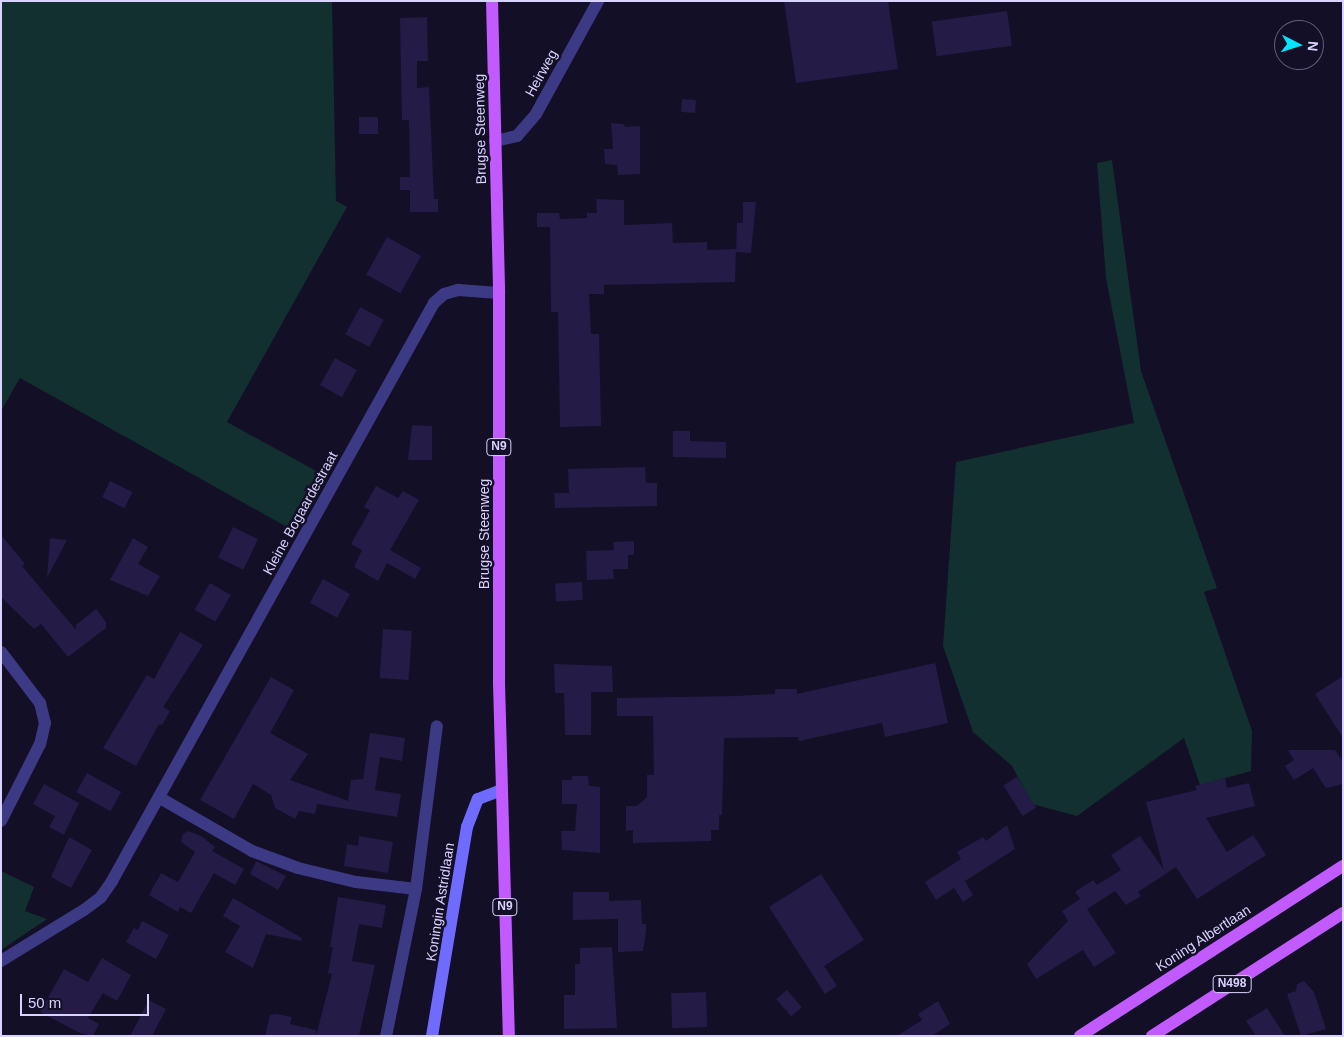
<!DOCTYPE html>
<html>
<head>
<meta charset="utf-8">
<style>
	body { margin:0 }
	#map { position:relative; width:1344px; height:1037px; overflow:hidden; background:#130f26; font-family:Helvetica,sans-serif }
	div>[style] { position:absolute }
	.green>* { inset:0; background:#12302f }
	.building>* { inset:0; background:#241b47; transform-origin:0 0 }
	.street>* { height:12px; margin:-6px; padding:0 6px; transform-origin:6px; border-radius:6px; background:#3d3a85 }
	.secondary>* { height:12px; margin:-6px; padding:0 6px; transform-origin:6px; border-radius:6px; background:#6f6bff }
	.primary>* { height:12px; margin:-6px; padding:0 6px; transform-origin:6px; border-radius:6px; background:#c25bff }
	span { translate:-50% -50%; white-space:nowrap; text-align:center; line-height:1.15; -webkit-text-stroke:5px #130f26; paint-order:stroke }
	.shield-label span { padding:1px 4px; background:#130f26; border:1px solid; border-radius:4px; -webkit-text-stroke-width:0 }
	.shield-label { font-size:12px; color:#d9d4ff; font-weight:700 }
	.street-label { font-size:14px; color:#d9d4ff }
	.frame { position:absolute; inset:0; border:2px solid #d9d4ff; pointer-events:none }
	.north { position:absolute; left:1274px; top:20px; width:50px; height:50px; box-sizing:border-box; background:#130f26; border:1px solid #625e7d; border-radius:50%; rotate:95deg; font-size:14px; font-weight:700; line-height:20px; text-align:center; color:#d9d4ff }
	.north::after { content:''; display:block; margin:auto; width:18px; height:22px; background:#00e5ff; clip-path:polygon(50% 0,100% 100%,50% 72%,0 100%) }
	.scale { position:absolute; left:20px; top:994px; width:129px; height:22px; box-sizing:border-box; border:2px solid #d9d4ff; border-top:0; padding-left:6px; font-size:15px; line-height:18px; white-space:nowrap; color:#d9d4ff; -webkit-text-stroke:4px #130f26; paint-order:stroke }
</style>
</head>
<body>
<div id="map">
	<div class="green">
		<div style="clip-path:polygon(1px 1px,332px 1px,336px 201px,347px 207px,227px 422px,318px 472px,287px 527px,20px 378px,1px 411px)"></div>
		<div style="clip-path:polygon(1112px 160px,1141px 371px,1217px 588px,1204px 592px,1252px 731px,1251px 771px,1200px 785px,1184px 738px,1077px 816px,1032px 804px,1012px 766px,973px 732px,943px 646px,956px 462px,1134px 423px,1106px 278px,1097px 163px)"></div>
		<div style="clip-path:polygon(1px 871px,34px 887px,25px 911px,47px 919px,1px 950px)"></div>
	</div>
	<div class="building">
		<div style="clip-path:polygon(784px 1px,888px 1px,898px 69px,796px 83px)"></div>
		<div style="left:1007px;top:11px;width:35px;height:76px;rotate:82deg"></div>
		<div style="clip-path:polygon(427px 17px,428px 61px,417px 61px,417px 88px,429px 87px,434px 199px,438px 199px,438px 212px,410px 212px,410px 190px,400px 190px,400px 177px,410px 177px,409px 120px,402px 120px,400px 18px)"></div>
		<div style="left:682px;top:99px;width:14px;height:13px;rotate:4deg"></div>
		<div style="left:359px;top:117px;width:19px;height:17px"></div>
		<div style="clip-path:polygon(611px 123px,624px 124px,625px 127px,640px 126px,640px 174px,618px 175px,617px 165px,605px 164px,604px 149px,613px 149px)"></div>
		<div style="clip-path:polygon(596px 199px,624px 200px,624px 225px,672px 223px,673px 243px,707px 242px,707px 250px,736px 249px,735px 282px,604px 285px,604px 294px,589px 294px,591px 334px,599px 334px,601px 426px,560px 427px,558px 312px,551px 312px,550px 227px,537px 227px,537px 213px,559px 213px,560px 219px,587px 218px,587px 213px,597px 213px)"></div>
		<div style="clip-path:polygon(743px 202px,756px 202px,751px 253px,736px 252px,737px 223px,747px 222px,743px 222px)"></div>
		<div style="left:387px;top:237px;width:39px;height:43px;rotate:29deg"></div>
		<div style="left:360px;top:307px;width:27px;height:31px;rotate:28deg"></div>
		<div style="left:335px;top:358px;width:25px;height:31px;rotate:29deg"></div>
		<div style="clip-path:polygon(412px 425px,432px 426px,432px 460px,408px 460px)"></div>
		<div style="clip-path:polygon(673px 431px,690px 431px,690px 441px,726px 442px,726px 458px,673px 457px)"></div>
		<div style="clip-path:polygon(645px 467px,646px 483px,657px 483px,657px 506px,555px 508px,554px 493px,569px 493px,568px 469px)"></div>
		<div style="left:110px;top:481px;width:25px;height:18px;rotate:26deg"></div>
		<div style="clip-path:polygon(376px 486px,398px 498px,403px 491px,419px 500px,390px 550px,421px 568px,415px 579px,387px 563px,378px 581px,354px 567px,362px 550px,351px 544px,370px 510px,364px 507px)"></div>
		<div style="left:233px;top:527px;width:28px;height:34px;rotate:26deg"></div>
		<div style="clip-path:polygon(1px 535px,25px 564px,22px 566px,76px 630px,76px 625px,96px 609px,106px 622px,106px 628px,68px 657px,41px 624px,34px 629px,1px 597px)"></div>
		<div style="clip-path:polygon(50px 538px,67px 540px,47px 578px)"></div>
		<div style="clip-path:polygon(133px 538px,148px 547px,138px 564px,160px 576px,148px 596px,110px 580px)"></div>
		<div style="clip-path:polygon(634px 541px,634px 555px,628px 555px,628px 569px,613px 569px,614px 579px,587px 580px,586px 551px,614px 550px,613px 542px)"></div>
		<div style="left:323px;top:579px;width:31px;height:27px;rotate:29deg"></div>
		<div style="left:582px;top:582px;width:18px;height:27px;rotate:87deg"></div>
		<div style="left:210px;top:583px;width:24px;height:31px;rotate:30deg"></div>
		<div style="left:383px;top:629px;width:29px;height:49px;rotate:4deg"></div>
		<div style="clip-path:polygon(180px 632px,203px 645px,163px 707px,170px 711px,162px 725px,159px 724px,136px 766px,103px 748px,147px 675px,154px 679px)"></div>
		<div style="clip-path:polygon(935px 663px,948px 723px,885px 737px,882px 723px,799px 741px,798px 737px,724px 738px,722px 815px,719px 815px,719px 830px,711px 830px,711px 841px,633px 843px,633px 830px,626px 831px,626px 806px,637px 806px,647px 797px,647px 775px,654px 775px,653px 716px,617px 716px,617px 698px,736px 696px,775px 694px,775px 689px,797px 689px,797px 694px)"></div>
		<div style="clip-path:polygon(554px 664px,612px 666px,613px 692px,591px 692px,591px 735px,565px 735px,564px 693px,555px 693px)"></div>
		<div style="clip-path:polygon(1343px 676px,1343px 738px,1315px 694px)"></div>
		<div style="clip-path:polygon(271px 677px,294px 690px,270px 733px,308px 754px,290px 780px,348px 801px,351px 780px,363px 779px,370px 733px,405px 738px,402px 761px,380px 757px,375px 790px,401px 794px,397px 817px,317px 804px,315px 814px,299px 811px,295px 819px,275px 808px,271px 795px,253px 784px,234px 819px,200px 800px)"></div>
		<div style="clip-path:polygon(1288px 750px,1335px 750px,1343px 762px,1343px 784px,1326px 788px,1313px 768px,1294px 780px,1285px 766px,1294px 760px)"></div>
		<div style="left:87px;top:773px;width:39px;height:22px;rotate:29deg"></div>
		<div style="clip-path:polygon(572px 776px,588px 776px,589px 786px,600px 787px,600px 853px,562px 850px,561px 831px,575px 831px,577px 804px,562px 804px,562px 780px,572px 780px)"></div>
		<div style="left:1017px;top:777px;width:36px;height:16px;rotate:58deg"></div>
		<div style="clip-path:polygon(1225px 778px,1227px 788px,1249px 783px,1255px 806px,1206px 818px,1227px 852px,1253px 835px,1266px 855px,1197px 899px,1176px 867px,1138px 892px,1141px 896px,1126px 905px,1115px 891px,1087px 909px,1116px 953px,1094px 967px,1083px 950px,1036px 979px,1027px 964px,1068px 921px,1062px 911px,1080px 899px,1075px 892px,1093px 880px,1097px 885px,1121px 870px,1111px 855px,1140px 836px,1164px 870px,1146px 802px,1197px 790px,1195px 786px)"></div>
		<div style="clip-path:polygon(44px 784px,79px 803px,64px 835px,49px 827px,55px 816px,33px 804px)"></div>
		<div style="clip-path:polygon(1007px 825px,1015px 849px,965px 881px,973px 895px,963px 902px,954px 888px,936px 900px,925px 882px,961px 859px,957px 852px,983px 837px,986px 841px)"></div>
		<div style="clip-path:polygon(188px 831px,201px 836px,215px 847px,212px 851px,244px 869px,235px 885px,214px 873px,191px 913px,180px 907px,178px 912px,149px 895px,161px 873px,178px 882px,195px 852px,181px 842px,183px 834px)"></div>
		<div style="clip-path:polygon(359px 836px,393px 842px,388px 873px,344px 866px,347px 844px,358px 846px)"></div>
		<div style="clip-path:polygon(69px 837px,92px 850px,71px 888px,51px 877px)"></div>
		<div style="clip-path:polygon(256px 861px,286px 876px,278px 890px,250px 874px)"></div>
		<div style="clip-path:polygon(821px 874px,864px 940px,824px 966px,837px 986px,825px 994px,769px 907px)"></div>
		<div style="clip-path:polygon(573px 892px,609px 892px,609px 901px,641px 900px,642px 924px,646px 924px,646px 932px,643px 951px,618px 952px,618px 919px,573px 920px)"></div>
		<div style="clip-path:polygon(338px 897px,386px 905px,382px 928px,359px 924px,352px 961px,375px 965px,359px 1036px,316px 1036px,332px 974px,328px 973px,333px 947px,330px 947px)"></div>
		<div style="clip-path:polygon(233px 898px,302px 938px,301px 941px,266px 934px,253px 968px,225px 952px,240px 926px,223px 916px)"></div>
		<div style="clip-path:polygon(142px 921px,169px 935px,156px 959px,126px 942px,134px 928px,138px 930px)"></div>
		<div style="clip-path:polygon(612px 947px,617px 1028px,564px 1029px,564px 995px,575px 995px,575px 964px,580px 964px,580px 948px)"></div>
		<div style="clip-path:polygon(102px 958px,131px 975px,117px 1001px,103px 993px,88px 1018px,99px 1024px,93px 1036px,80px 1033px,40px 1012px,64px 969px,88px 982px)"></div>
		<div style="clip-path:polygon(1304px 981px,1314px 992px,1326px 1029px,1301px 1036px,1287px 994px,1296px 991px,1297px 984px)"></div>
		<div style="left:787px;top:990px;width:23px;height:14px;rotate:50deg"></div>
		<div style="left:706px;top:992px;width:35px;height:35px;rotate:88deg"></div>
		<div style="clip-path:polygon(149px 1000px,166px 1009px,152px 1036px,130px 1036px)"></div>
		<div style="clip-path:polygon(938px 1001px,950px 1024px,932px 1036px,897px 1036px,922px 1020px,918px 1014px)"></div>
		<div style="clip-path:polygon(1267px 1008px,1285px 1036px,1256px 1036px,1246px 1021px)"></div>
		<div style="clip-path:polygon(277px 1014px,292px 1017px,290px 1024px,316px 1030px,316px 1036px,265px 1036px,270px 1015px)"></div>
	</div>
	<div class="street">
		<div style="left:495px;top:141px;width:23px;rotate:-13deg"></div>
		<div style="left:517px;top:136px;width:29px;rotate:-49deg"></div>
		<div style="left:536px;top:114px;width:129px;rotate:-61.2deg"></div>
		<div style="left:1px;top:652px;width:64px;rotate:52.6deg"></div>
		<div style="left:40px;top:703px;width:21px;rotate:76deg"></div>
		<div style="left:45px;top:723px;width:22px;rotate:103deg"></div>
		<div style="left:40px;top:744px;width:86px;rotate:116.9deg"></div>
		<div style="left:160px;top:798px;width:106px;rotate:29.9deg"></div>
		<div style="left:252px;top:851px;width:49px;rotate:20.3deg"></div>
		<div style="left:298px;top:868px;width:60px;rotate:13.6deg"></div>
		<div style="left:356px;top:882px;width:60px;rotate:6.7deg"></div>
		<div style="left:416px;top:889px;width:150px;rotate:101.5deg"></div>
		<div style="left:416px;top:889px;width:164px;rotate:-82.7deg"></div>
		<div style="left:1px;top:961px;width:97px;rotate:-31.6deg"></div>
		<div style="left:84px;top:910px;width:21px;rotate:-37deg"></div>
		<div style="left:101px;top:897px;width:19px;rotate:-55deg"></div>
		<div style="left:112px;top:881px;width:662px;rotate:-60.88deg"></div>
		<div style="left:434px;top:303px;width:13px;rotate:-42deg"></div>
		<div style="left:444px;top:294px;width:15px;rotate:-16deg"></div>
		<div style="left:458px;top:290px;width:41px;rotate:4.2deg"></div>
	</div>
	<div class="secondary">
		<div style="left:432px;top:1036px;width:212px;rotate:-80.5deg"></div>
		<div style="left:467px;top:827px;width:30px;rotate:-69deg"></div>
		<div style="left:478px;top:799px;width:25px;rotate:-21deg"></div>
	</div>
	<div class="primary">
		<div style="left:492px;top:1px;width:292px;rotate:88.6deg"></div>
		<div style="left:499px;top:293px;width:390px;rotate:90deg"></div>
		<div style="left:499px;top:683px;width:353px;rotate:88.4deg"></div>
		<div style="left:1080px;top:1036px;width:313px;rotate:-32.9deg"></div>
		<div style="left:1152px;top:1036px;width:227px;rotate:-32.8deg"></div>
	</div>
	<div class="shield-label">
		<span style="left:499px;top:447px">N9</span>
		<span style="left:505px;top:907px">N9</span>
		<span style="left:1232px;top:984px">N498</span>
	</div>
	<div class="street-label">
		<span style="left:541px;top:73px;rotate:-61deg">Heirweg</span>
		<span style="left:480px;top:129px;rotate:-91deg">Brugse Steenweg</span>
		<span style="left:300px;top:513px;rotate:-61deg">Kleine Bogaardestraat</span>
		<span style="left:484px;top:534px;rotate:-90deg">Brugse Steenweg</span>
		<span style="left:440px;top:902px;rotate:-81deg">Koningin Astridlaan</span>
		<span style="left:1203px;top:938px;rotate:-33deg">Koning Albertlaan</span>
	</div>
	<div class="frame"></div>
	<div class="north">N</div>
	<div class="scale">50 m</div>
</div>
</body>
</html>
